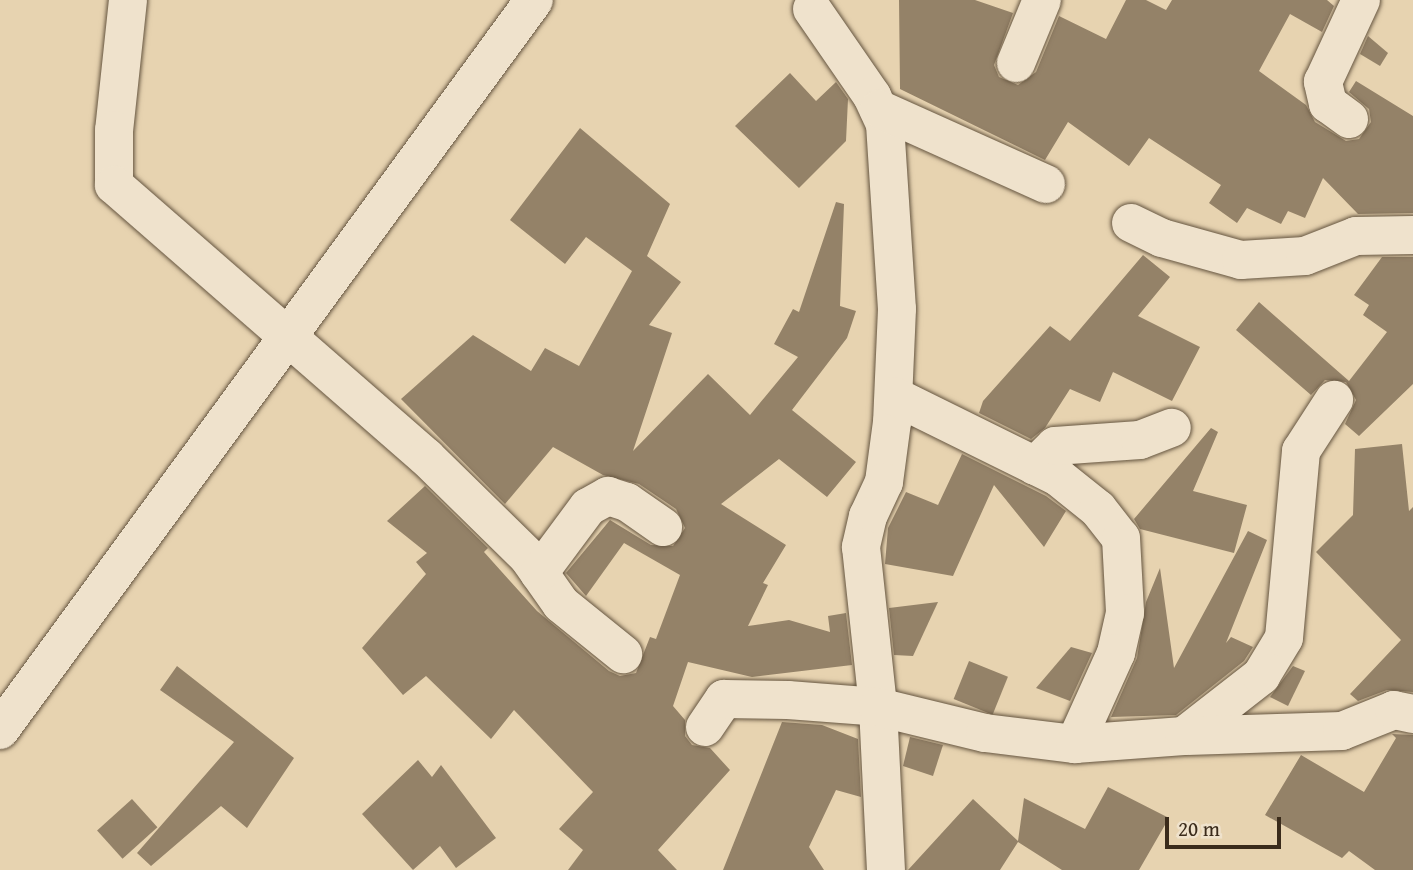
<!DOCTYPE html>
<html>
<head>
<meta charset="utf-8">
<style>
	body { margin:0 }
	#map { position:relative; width:1413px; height:870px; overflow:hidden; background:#e7d3b0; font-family:"Gentium Book Plus",serif }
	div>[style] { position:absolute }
	.building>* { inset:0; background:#948268; transform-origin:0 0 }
	.roads { filter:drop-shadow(0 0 2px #655540) drop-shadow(0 0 2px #655540) }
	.minor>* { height:38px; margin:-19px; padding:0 19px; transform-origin:19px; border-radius:19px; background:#efe2cc }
	.tertiary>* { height:38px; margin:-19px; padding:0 19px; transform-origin:19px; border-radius:19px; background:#efe2cc }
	span { translate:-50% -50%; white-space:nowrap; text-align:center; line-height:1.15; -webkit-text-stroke:6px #efe2cc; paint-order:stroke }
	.scale { position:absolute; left:1165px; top:817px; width:116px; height:32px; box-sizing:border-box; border:4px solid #3a2b1b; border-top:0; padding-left:9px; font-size:21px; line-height:24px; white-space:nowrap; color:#3a2b1b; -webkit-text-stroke:5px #efe2cc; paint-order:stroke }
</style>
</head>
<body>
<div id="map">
	<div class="building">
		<div style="clip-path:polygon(899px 0,975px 0,1013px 13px,994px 65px,999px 77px,1018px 85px,1036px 72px,1059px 16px,1106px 39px,1126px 0,1146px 0,1166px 10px,1172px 0,1327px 0,1334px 6px,1322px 32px,1290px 14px,1259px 71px,1306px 105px,1315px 122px,1346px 141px,1359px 139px,1371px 122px,1369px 109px,1349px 92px,1356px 81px,1413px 116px,1413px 213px,1358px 214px,1323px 178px,1305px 218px,1288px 211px,1281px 224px,1247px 208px,1237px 223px,1209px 203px,1221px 185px,1149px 138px,1129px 166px,1068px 122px,1045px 160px,900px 89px)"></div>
		<div style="clip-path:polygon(1368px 36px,1388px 53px,1380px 66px,1360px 54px)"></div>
		<div style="clip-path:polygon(790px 73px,816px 101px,836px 82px,848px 99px,846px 141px,799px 188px,735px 126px)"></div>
		<div style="clip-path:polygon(580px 128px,670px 204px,647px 256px,681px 282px,649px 325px,672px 333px,633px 451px,708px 374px,750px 415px,798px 357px,774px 344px,793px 309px,799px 312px,836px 202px,844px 204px,840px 306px,856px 311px,847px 338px,792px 410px,856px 462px,827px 497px,779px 459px,721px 504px,786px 545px,763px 583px,768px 585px,748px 626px,789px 620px,830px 632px,828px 616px,846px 613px,852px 665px,752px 677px,688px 662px,673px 706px,685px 720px,685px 736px,692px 745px,710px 748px,730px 770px,658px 850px,677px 870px,568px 870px,583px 850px,559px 829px,593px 792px,514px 710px,491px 739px,426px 676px,403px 695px,362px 648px,426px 574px,416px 562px,427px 553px,387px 521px,425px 486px,488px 548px,484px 552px,537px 611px,609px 671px,620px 676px,636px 673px,650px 637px,656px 639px,680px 575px,624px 543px,586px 596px,566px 573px,610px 520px,651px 545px,673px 546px,685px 528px,676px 509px,639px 484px,603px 475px,553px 447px,505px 504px,401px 399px,473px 335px,531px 371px,545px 348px,579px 366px,632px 271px,586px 237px,565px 264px,510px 220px)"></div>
		<div style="clip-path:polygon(1143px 255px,1170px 277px,1138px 316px,1200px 347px,1172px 401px,1113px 372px,1100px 402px,1070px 389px,1045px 428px,1031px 439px,979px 413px,983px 401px,1050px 326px,1070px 341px)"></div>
		<div style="clip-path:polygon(1382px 257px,1413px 257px,1413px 384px,1359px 436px,1345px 424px,1356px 400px,1346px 382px,1325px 380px,1311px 395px,1236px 330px,1259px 302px,1349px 381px,1387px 332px,1363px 315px,1369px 305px,1354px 295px)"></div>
		<div style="clip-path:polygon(1211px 428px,1218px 432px,1193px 491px,1247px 505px,1234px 553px,1140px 529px,1134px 519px)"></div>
		<div style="clip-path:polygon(1402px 444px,1409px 511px,1413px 507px,1413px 692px,1387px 690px,1358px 701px,1350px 694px,1401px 640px,1316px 552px,1353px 515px,1355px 449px)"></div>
		<div style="clip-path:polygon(962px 454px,1046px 496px,1066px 511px,1044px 547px,994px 485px,953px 576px,885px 564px,888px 528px,906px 492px,938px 505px)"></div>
		<div style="clip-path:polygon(1248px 531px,1267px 540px,1226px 643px,1231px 637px,1253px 647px,1244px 661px,1176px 715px,1111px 717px,1137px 658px,1146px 602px,1160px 568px,1174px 668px)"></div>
		<div style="clip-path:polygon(938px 602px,913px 656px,894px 655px,889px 608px)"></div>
		<div style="clip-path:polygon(1071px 647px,1092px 653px,1070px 701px,1036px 688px)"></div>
		<div style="left:969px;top:661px;width:42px;height:41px;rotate:22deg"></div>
		<div style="clip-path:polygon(177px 666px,294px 758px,247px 828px,221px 806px,151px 866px,137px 853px,234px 742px,160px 690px)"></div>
		<div style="clip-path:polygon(1293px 666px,1305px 671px,1288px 706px,1270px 697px)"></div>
		<div style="clip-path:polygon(782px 722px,822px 725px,858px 739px,861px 797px,836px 790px,809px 847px,824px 870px,723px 870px)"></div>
		<div style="clip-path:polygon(1392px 734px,1413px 735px,1413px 870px,1375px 870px,1349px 851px,1342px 858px,1265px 815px,1301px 755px,1364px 792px,1396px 738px)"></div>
		<div style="clip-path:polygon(910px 737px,943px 745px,933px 776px,903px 766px)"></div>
		<div style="clip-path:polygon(418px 760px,432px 777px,441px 765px,496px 838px,456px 868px,440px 846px,413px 870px,362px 814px)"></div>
		<div style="clip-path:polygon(1108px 787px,1169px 818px,1139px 870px,1062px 870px,1018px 842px,1000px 870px,908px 870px,973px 799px,1018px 841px,1024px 798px,1085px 829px)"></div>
		<div style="left:132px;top:799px;width:38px;height:47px;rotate:48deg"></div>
	</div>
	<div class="roads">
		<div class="minor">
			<div style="left:128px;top:0;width:131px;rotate:96.1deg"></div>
			<div style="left:114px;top:130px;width:55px;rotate:90deg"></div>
			<div style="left:114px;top:185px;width:414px;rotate:41.1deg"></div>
			<div style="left:426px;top:457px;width:143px;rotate:44.4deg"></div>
			<div style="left:528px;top:557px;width:57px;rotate:54.9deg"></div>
			<div style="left:561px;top:604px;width:80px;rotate:38.9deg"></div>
			<div style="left:812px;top:9px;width:106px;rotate:55.4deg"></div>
			<div style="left:872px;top:96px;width:31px;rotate:65deg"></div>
			<div style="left:885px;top:124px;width:185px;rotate:86.3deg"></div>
			<div style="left:897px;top:309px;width:113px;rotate:92.5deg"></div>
			<div style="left:892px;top:422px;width:61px;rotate:97.6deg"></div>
			<div style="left:884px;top:482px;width:38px;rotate:115deg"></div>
			<div style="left:868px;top:516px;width:32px;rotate:103deg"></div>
			<div style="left:861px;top:547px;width:161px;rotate:83.9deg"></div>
			<div style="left:878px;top:707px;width:163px;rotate:87.2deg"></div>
			<div style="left:1016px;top:63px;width:68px;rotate:-67.6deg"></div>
			<div style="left:879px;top:109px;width:183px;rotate:24.2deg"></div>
			<div style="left:1349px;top:119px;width:26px;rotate:-144deg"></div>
			<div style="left:1328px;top:104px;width:23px;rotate:-103deg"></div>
			<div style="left:1323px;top:82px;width:90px;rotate:-65.1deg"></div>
			<div style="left:1131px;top:223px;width:34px;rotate:26deg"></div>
			<div style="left:1162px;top:238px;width:82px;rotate:15.6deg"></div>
			<div style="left:1241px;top:260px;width:64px;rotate:-3.6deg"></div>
			<div style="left:1305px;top:256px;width:55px;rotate:-21.4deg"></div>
			<div style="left:1356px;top:236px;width:57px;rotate:-1deg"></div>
			<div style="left:894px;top:396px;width:183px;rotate:26.3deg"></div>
			<div style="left:1058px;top:477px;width:51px;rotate:38.7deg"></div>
			<div style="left:1098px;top:509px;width:37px;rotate:52deg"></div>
			<div style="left:1121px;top:538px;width:75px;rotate:86.9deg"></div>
			<div style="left:1125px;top:613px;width:41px;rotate:102.7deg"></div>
			<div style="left:1116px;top:653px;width:100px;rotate:114.3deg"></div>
			<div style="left:1035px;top:466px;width:28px;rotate:-45deg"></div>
			<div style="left:1055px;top:446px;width:85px;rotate:-4deg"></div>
			<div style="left:1140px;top:440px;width:34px;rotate:-21deg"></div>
			<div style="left:539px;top:573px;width:82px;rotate:-53.4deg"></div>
			<div style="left:588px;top:507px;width:23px;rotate:-29deg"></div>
			<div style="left:608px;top:496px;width:20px;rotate:18deg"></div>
			<div style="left:627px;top:502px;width:44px;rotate:34.8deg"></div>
			<div style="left:705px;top:727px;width:34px;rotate:-56deg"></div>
			<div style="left:724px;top:699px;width:64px;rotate:0.9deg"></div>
			<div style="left:788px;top:700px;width:90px;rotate:4.4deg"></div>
			<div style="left:878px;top:707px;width:110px;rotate:13.7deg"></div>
			<div style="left:985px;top:733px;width:91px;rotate:7deg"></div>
			<div style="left:1075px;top:744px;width:109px;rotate:-4.2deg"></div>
			<div style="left:1184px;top:736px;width:98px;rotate:-37.9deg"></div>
			<div style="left:1261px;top:676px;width:44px;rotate:-58.8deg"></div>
			<div style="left:1284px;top:638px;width:188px;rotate:-84.8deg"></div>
			<div style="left:1301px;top:451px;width:61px;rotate:-57.1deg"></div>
			<div style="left:1184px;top:736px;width:158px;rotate:-1.8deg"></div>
			<div style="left:1342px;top:731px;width:56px;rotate:-22deg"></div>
			<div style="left:1394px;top:710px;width:19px;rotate:12deg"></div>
		</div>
		<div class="tertiary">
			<div style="left:0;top:730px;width:904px;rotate:-53.81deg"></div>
		</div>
	</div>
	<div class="scale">20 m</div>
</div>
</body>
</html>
